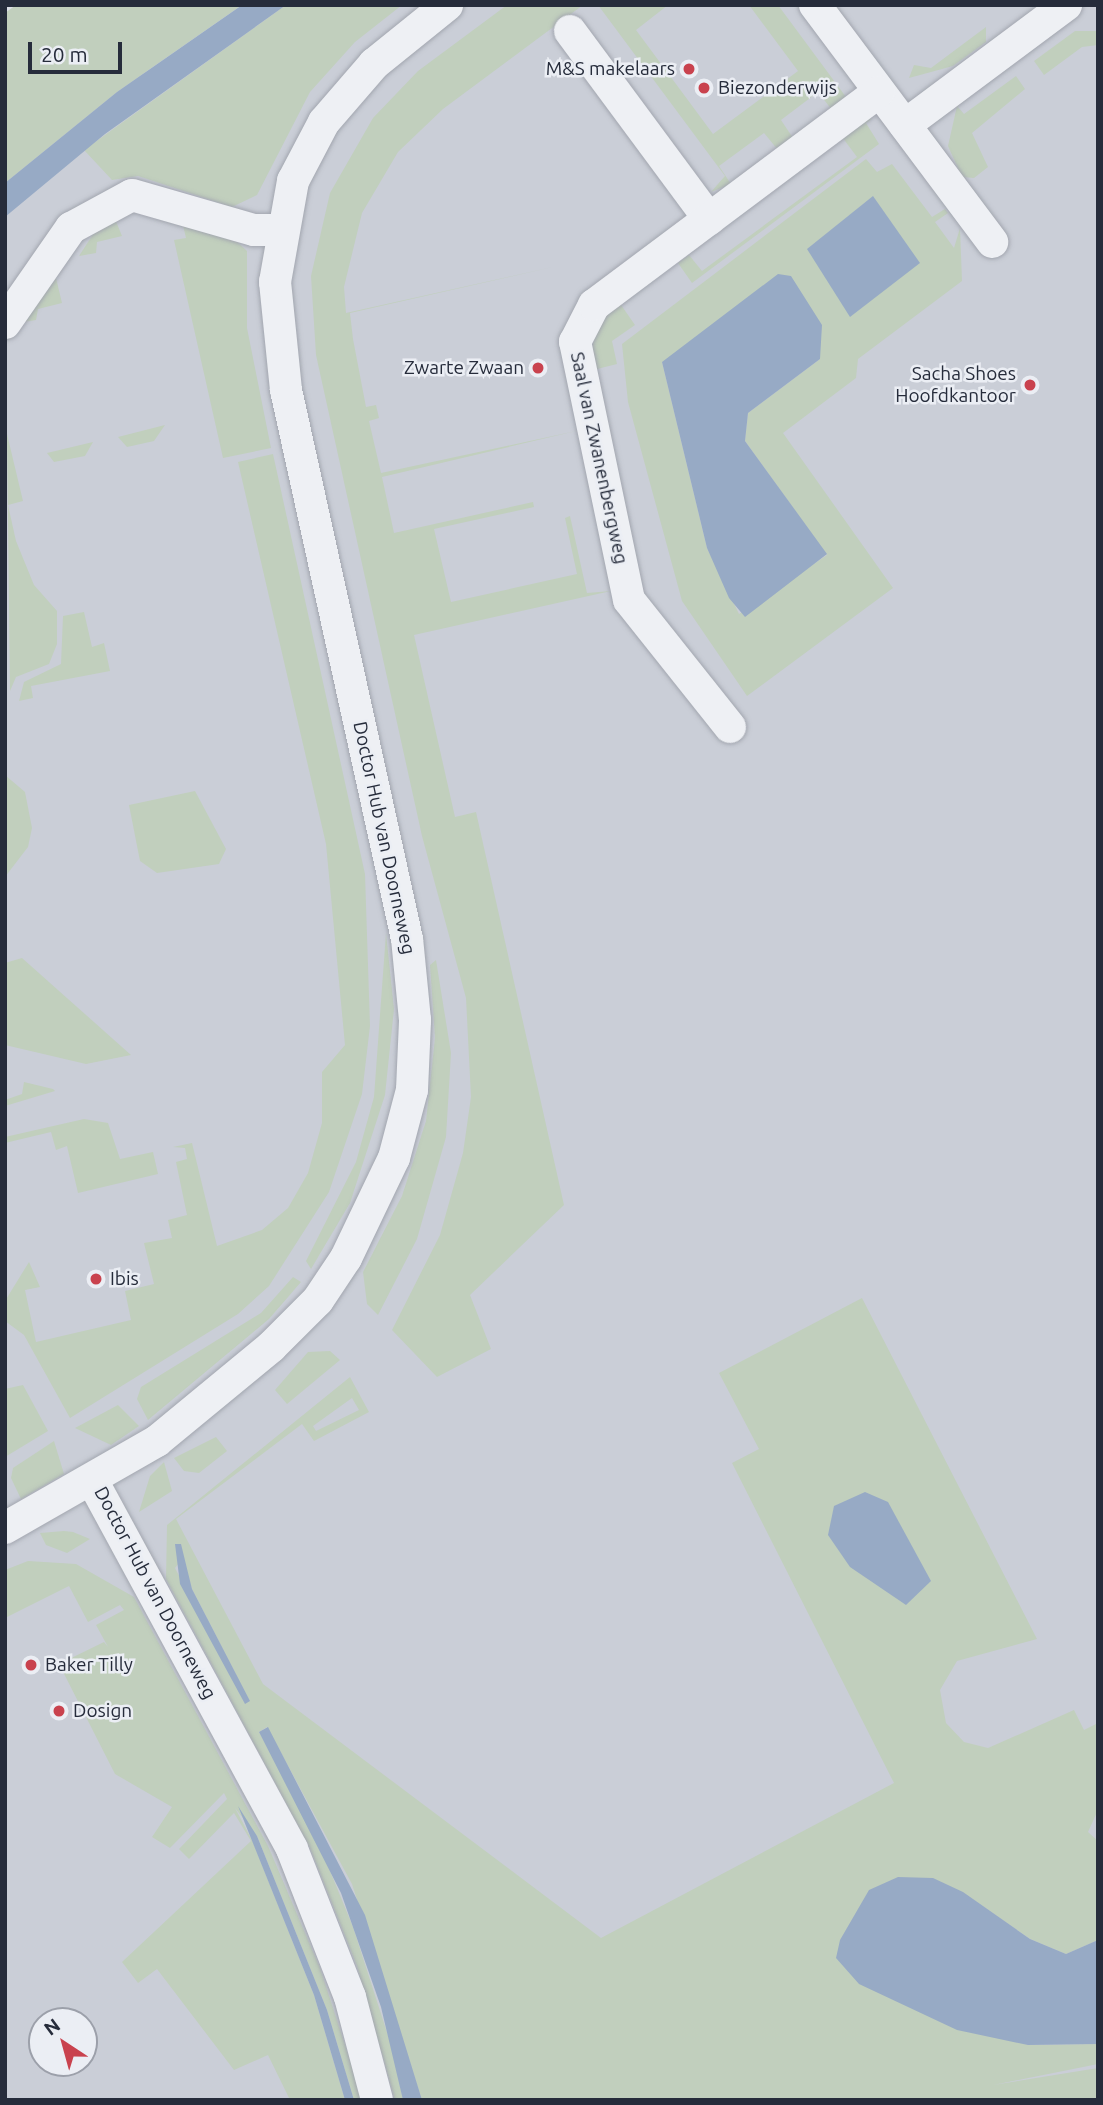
<!DOCTYPE html>
<html>
<head>
<meta charset="utf-8">
<style>
	body { margin:0 }
	#map { position:relative; width:1103px; height:2105px; overflow:hidden; background:#dcdfe6; font-family:Ubuntu,sans-serif }
	div>[style] { position:absolute }
	.built>* { inset:0; background:#caced7 }
	.green>* { inset:0; background:#c1cfbd }
	.water>* { inset:0; background:#97aac5 }
	.roads { filter:drop-shadow(0 0 2px #a2a6af) drop-shadow(0 0 2px #a2a6af) }
	.minor>* { height:32px; margin:-16px; padding:0 16px; transform-origin:16px; border-radius:16px; background:#eef0f4 }
	.dots>* { width:19px; height:19px; translate:-50% -50%; box-sizing:border-box; border:4px solid #ebeef4; border-radius:50% }
	span { translate:-50% -50%; white-space:nowrap; text-align:center; line-height:1.15; -webkit-text-stroke:5px #ebeef4; paint-order:stroke }
	.poi-label { font-size:19px; color:#262c3b }
	.right { translate:-100% -50%; text-align:right }
	.left { translate:0 -50%; text-align:left }
	.street-label { font-size:19px; color:#262c3b }
	.frame { position:absolute; inset:0; border:7px solid #262c3b; pointer-events:none }
	.north { position:absolute; left:28px; top:2007px; width:70px; height:70px; box-sizing:border-box; background:#ebeef4; border:2px solid #9ca0aa; border-radius:50%; rotate:324deg; font-size:19px; font-weight:700; line-height:28px; text-align:center; color:#262c3b }
	.north::after { content:''; display:block; margin:auto; width:24px; height:32px; background:#c9424e; clip-path:polygon(50% 0,100% 100%,50% 72%,0 100%) }
	.scale { position:absolute; left:28px; top:42px; width:94px; height:32px; box-sizing:border-box; border:4px solid #262c3b; border-top:0; padding-left:9px; font-size:21px; line-height:24px; white-space:nowrap; color:#262c3b; -webkit-text-stroke:5px #ebeef4; paint-order:stroke }
</style>
</head>
<body>
<div id="map">
	<div class="built">
		<div style="clip-path:polygon(evenodd,262px 5px,1098px 5px,1098px 2100px,5px 2100px,5px 174px,96px 101px,262px 5px,42px 2021px,84px 2021px,84px 2063px,42px 2063px,42px 2021px)"></div>
	</div>
	<div class="green">
		<div style="clip-path:polygon(16px 5px,242px 5px,117px 92px,5px 183px,5px 13px)"></div>
		<div style="clip-path:polygon(286px 5px,402px 5px,355px 42px,310px 92px,257px 195px,232px 207px,138px 176px,112px 180px,84px 150px)"></div>
		<div style="clip-path:polygon(507px 5px,583px 5px,443px 109px,398px 152px,362px 213px,344px 287px,346px 313px,557px 266px,350px 313px,353px 339px,366px 407px,376px 405px,379px 418px,369px 421px,381px 473px,576px 431px,382px 477px,394px 533px,533px 502px,534px 507px,434px 529px,451px 602px,577px 574px,565px 518px,570px 516px,587px 593px,611px 591px,414px 635px,455px 817px,476px 812px,564px 1205px,470px 1295px,491px 1349px,437px 1377px,392px 1330px,440px 1235px,463px 1153px,471px 1097px,466px 998px,422px 836px,316px 355px,311px 276px,330px 193px,373px 118px,418px 71px)"></div>
		<div style="clip-path:polygon(598px 5px,668px 5px,636px 30px,713px 134px,798px 71px,749px 5px,778px 5px,846px 97px,832px 110px,818px 92px,781px 120px,793px 138px,778px 150px,764px 133px,719px 166px,731px 184px,711px 192px,725px 176px)"></div>
		<div style="clip-path:polygon(986px 27px,986px 42px,953px 66px,909px 78px,914px 65px,931px 68px)"></div>
		<div style="clip-path:polygon(1075px 31px,1098px 31px,1098px 45px,1082px 47px,1044px 75px,1034px 61px)"></div>
		<div style="clip-path:polygon(1016px 76px,1025px 89px,972px 133px,988px 167px,974px 178px,962px 177px,948px 146px,957px 106px,964px 114px)"></div>
		<div style="clip-path:polygon(866px 118px,872px 119px,866px 123px,879px 144px,692px 283px,678px 263px,689px 255px,702px 271px,857px 157px,839px 133px)"></div>
		<div style="clip-path:polygon(evenodd,866px 159px,877px 172px,892px 164px,932px 217px,945px 209px,948px 213px,935px 222px,954px 248px,960px 228px,962px 281px,858px 359px,856px 378px,783px 433px,893px 588px,747px 696px,682px 601px,628px 402px,622px 344px,866px 159px,820px 359px,748px 413px,745px 441px,827px 555px,739px 614px,707px 548px,662px 362px,820px 359px)"></div>
		<div style="clip-path:polygon(115px 219px,122px 236px,97px 242px,96px 253px,79px 256px,101px 222px)"></div>
		<div style="clip-path:polygon(182px 221px,233px 238px,247px 251px,247px 328px,271px 448px,223px 458px,174px 240px,186px 238px)"></div>
		<div style="clip-path:polygon(56px 278px,62px 303px,38px 309px,36px 320px,24px 322px)"></div>
		<div style="clip-path:polygon(619px 302px,635px 325px,612px 341px,617px 364px,589px 371px,596px 324px)"></div>
		<div style="clip-path:polygon(165px 425px,154px 441px,127px 447px,118px 437px)"></div>
		<div style="clip-path:polygon(7px 434px,23px 501px,8px 505px,16px 541px,34px 585px,57px 611px,57px 644px,49px 664px,16px 677px,10px 691px)"></div>
		<div style="clip-path:polygon(93px 442px,85px 456px,54px 462px,47px 453px)"></div>
		<div style="clip-path:polygon(273px 454px,365px 874px,370px 1026px,362px 1094px,329px 1192px,269px 1286px,238px 1314px,70px 1418px,24px 1335px,5px 1321px,5px 1301px,29px 1262px,40px 1287px,25px 1290px,36px 1342px,131px 1320px,125px 1291px,154px 1284px,144px 1243px,172px 1238px,168px 1220px,187px 1215px,176px 1162px,187px 1159px,185px 1148px,173px 1147px,192px 1143px,217px 1246px,262px 1230px,288px 1208px,308px 1173px,322px 1123px,322px 1072px,345px 1045px,326px 844px,238px 462px)"></div>
		<div style="clip-path:polygon(84px 612px,92px 647px,104px 643px,110px 671px,31px 686px,33px 698px,19px 701px,24px 682px,61px 664px,63px 616px)"></div>
		<div style="clip-path:polygon(5px 775px,25px 792px,32px 828px,28px 847px,5px 877px)"></div>
		<div style="clip-path:polygon(195px 791px,226px 849px,219px 864px,157px 873px,140px 861px,129px 805px)"></div>
		<div style="clip-path:polygon(386px 933px,394px 1009px,385px 1095px,350px 1203px,311px 1269px,306px 1261px,356px 1162px,374px 1097px)"></div>
		<div style="clip-path:polygon(22px 958px,131px 1055px,86px 1064px,5px 1045px,5px 963px)"></div>
		<div style="clip-path:polygon(436px 960px,451px 1053px,446px 1137px,417px 1239px,378px 1315px,367px 1304px,363px 1272px,402px 1196px,426px 1121px,435px 1038px,430px 965px)"></div>
		<div style="clip-path:polygon(24px 1082px,53px 1089px,55px 1091px,5px 1106px,5px 1100px,22px 1094px)"></div>
		<div style="clip-path:polygon(84px 1119px,108px 1123px,120px 1159px,153px 1152px,158px 1174px,78px 1193px,67px 1146px,56px 1150px,51px 1132px,5px 1143px,5px 1137px)"></div>
		<div style="clip-path:polygon(293px 1277px,301px 1282px,269px 1319px,148px 1420px,137px 1399px,141px 1387px,261px 1313px)"></div>
		<div style="clip-path:polygon(evenodd,862px 1298px,1037px 1639px,957px 1661px,940px 1690px,946px 1723px,964px 1742px,988px 1748px,1074px 1710px,1084px 1730px,1098px 1723px,1098px 1810px,1088px 1832px,1098px 1841px,1098px 1940px,1066px 1954px,1030px 1939px,968px 1896px,1028px 2045px,1098px 2044px,1098px 2064px,993px 2085px,1098px 2068px,1098px 2100px,422px 2100px,352px 1884px,267px 1727px,259px 1732px,312px 1827px,353px 1927px,392px 2048px,403px 2100px,395px 2100px,357px 1966px,310px 1848px,166px 1579px,167px 1525px,350px 1377px,369px 1412px,314px 1441px,302px 1424px,176px 1519px,263px 1684px,601px 1938px,894px 1783px,732px 1463px,759px 1449px,719px 1373px,862px 1298px,352px 1398px,359px 1410px,316px 1431px,313px 1426px,352px 1398px,862px 1298px,183px 1558px,192px 1589px,249px 1700px,245px 1703px,175px 1568px,183px 1558px)"></div>
		<div style="clip-path:polygon(330px 1351px,340px 1360px,287px 1404px,275px 1390px,308px 1352px)"></div>
		<div style="clip-path:polygon(23px 1385px,48px 1431px,5px 1457px,5px 1389px)"></div>
		<div style="clip-path:polygon(118px 1405px,139px 1426px,111px 1445px,75px 1428px)"></div>
		<div style="clip-path:polygon(216px 1437px,227px 1451px,199px 1473px,184px 1471px,174px 1458px)"></div>
		<div style="clip-path:polygon(54px 1441px,64px 1474px,21px 1499px,11px 1478px,13px 1468px)"></div>
		<div style="clip-path:polygon(164px 1462px,172px 1491px,139px 1512px,150px 1476px)"></div>
		<div style="clip-path:polygon(64px 1531px,73px 1532px,90px 1539px,67px 1553px,46px 1545px,40px 1533px)"></div>
		<div style="clip-path:polygon(28px 1561px,76px 1564px,134px 1597px,268px 1846px,320px 1968px,363px 2100px,354px 2100px,327px 2010px,257px 1836px,235px 1808px,252px 1840px,314px 1995px,345px 2100px,290px 2100px,268px 2055px,234px 2070px,157px 1969px,138px 1983px,122px 1962px,251px 1841px,234px 1813px,189px 1859px,179px 1849px,227px 1799px,224px 1793px,170px 1848px,152px 1837px,172px 1807px,115px 1774px,59px 1664px,104px 1642px,108px 1647px,96px 1625px,124px 1610px,120px 1605px,88px 1622px,69px 1586px,5px 1618px,5px 1570px)"></div>
	</div>
	<div class="water">
		<div style="clip-path:polygon(242px 5px,286px 5px,105px 134px,5px 217px,5px 183px,117px 92px)"></div>
		<div style="clip-path:polygon(873px 196px,920px 263px,850px 317px,807px 249px)"></div>
		<div style="clip-path:polygon(778px 274px,791px 276px,822px 325px,820px 359px,748px 413px,745px 441px,827px 554px,745px 617px,729px 598px,707px 548px,662px 362px)"></div>
		<div style="clip-path:polygon(865px 1492px,888px 1502px,931px 1581px,906px 1605px,850px 1567px,828px 1535px,834px 1506px)"></div>
		<div style="clip-path:polygon(175px 1544px,181px 1544px,192px 1589px,250px 1701px,245px 1704px,180px 1584px)"></div>
		<div style="clip-path:polygon(268px 1727px,365px 1915px,422px 2100px,403px 2100px,381px 2007px,341px 1893px,259px 1732px)"></div>
		<div style="clip-path:polygon(238px 1806px,257px 1836px,327px 2010px,354px 2100px,345px 2100px,314px 1995px)"></div>
		<div style="clip-path:polygon(898px 1877px,933px 1878px,963px 1892px,1030px 1939px,1066px 1954px,1098px 1940px,1098px 2044px,1028px 2045px,957px 2030px,859px 1984px,836px 1958px,840px 1940px,869px 1890px)"></div>
	</div>
	<div class="roads">
		<div class="minor">
			<div style="left:815px;top:5px;width:296px;rotate:53.2deg"></div>
			<div style="left:570px;top:31px;width:234px;rotate:53.5deg"></div>
			<div style="left:905px;top:125px;width:201px;rotate:-36.7deg"></div>
			<div style="left:5px;top:323px;width:116px;rotate:-55.2deg"></div>
			<div style="left:71px;top:228px;width:69px;rotate:-28.4deg"></div>
			<div style="left:132px;top:195px;width:127px;rotate:16deg"></div>
			<div style="left:254px;top:230px;width:26px"></div>
			<div style="left:730px;top:727px;width:162px;rotate:-128.5deg"></div>
			<div style="left:629px;top:600px;width:264px;rotate:-101.8deg"></div>
			<div style="left:575px;top:342px;width:42px;rotate:-62.8deg"></div>
			<div style="left:594px;top:305px;width:356px;rotate:-36.8deg"></div>
			<div style="left:93px;top:1482px;width:417px;rotate:61.5deg"></div>
			<div style="left:292px;top:1849px;width:159px;rotate:68.6deg"></div>
			<div style="left:350px;top:1997px;width:106px;rotate:75.3deg"></div>
			<div style="left:5px;top:1528px;width:175px;rotate:-29.8deg"></div>
			<div style="left:157px;top:1441px;width:148px;rotate:-39.5deg"></div>
			<div style="left:271px;top:1347px;width:66px;rotate:-45deg"></div>
			<div style="left:318px;top:1300px;width:50px;rotate:-56.3deg"></div>
			<div style="left:346px;top:1258px;width:111px;rotate:-64.4deg"></div>
			<div style="left:394px;top:1158px;width:70px;rotate:-75.2deg"></div>
			<div style="left:412px;top:1090px;width:70px;rotate:-87.5deg"></div>
			<div style="left:415px;top:1020px;width:81px;rotate:-95.6deg"></div>
			<div style="left:407px;top:939px;width:562px;rotate:-102.43deg"></div>
			<div style="left:286px;top:390px;width:109px;rotate:-95.8deg"></div>
			<div style="left:275px;top:282px;width:103px;rotate:-79.9deg"></div>
			<div style="left:293px;top:181px;width:67px;rotate:-62.3deg"></div>
			<div style="left:324px;top:122px;width:77px;rotate:-49.2deg"></div>
			<div style="left:374px;top:64px;width:94px;rotate:-38.9deg"></div>
		</div>
	</div>
	<div class="dots">
		<div style="left:689px;top:69px;background:#c9424e"></div>
		<div style="left:704px;top:88px;background:#c9424e"></div>
		<div style="left:538px;top:368px;background:#c9424e"></div>
		<div style="left:1030px;top:385px;background:#c9424e"></div>
		<div style="left:96px;top:1279px;background:#c9424e"></div>
		<div style="left:31px;top:1665px;background:#c9424e"></div>
		<div style="left:59px;top:1711px;background:#c9424e"></div>
	</div>
	<div class="poi-label">
		<span class="right" style="left:675px;top:69px">M&amp;S makelaars</span>
		<span class="left" style="left:718px;top:88px">Biezonderwijs</span>
		<span class="right" style="left:524px;top:368px">Zwarte Zwaan</span>
		<span class="right" style="left:1016px;top:385px">Sacha Shoes<br>Hoofdkantoor</span>
		<span class="left" style="left:110px;top:1279px">Ibis</span>
		<span class="left" style="left:45px;top:1665px">Baker Tilly</span>
		<span class="left" style="left:73px;top:1711px">Dosign</span>
	</div>
	<div class="street-label">
		<span style="left:599px;top:458px;rotate:78deg">Saal van Zwanenbergweg</span>
		<span style="left:384px;top:838px;rotate:78deg">Doctor Hub van Doorneweg</span>
		<span style="left:155px;top:1593px;rotate:62deg">Doctor Hub van Doorneweg</span>
	</div>
	<div class="frame"></div>
	<div class="north">N</div>
	<div class="scale">20 m</div>
</div>
</body>
</html>
